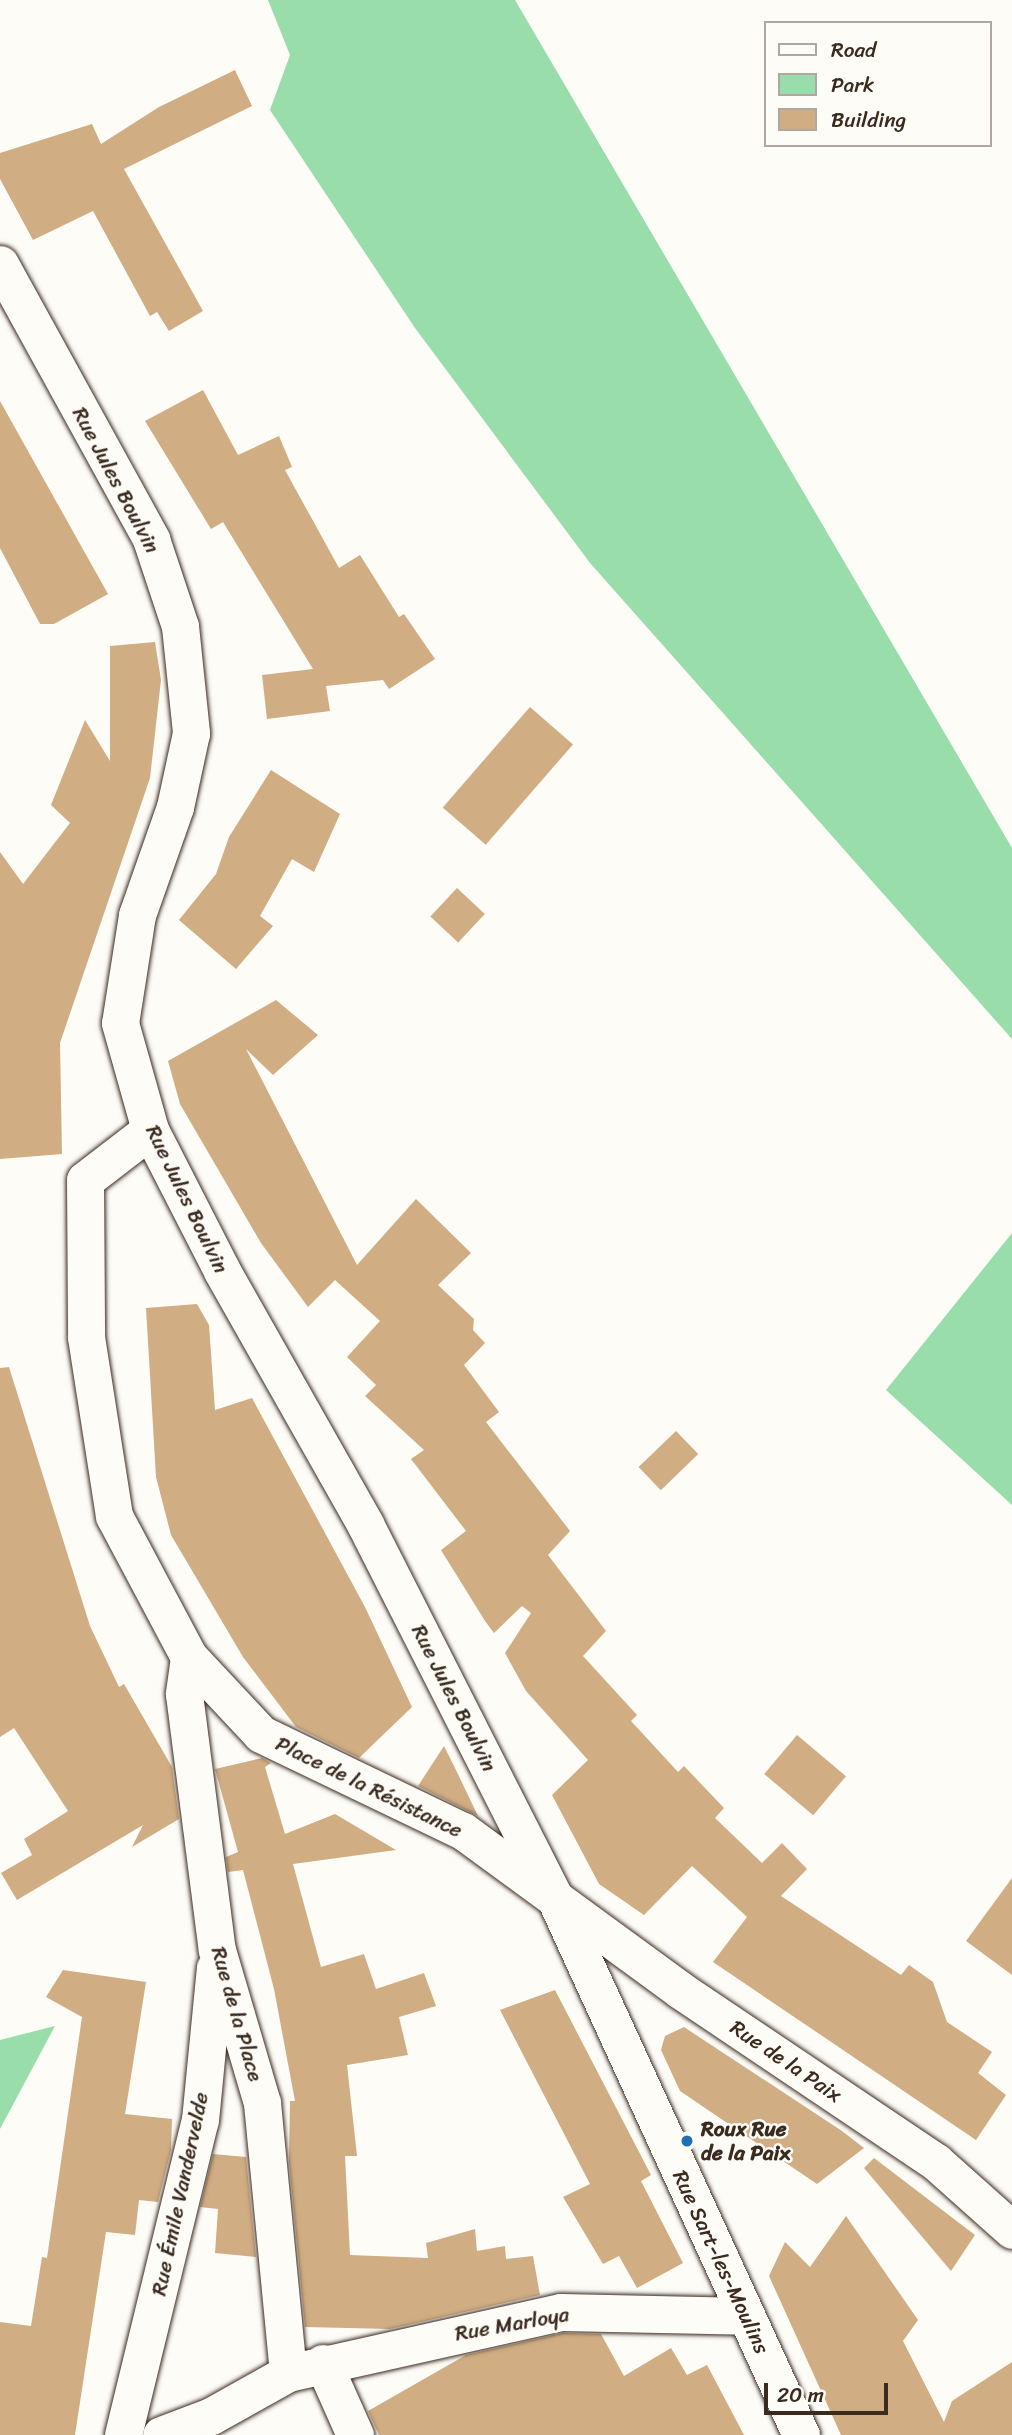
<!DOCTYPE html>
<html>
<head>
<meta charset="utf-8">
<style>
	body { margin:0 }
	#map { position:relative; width:1012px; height:2435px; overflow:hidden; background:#fdfcf7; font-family:Sriracha,sans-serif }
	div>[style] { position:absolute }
	.green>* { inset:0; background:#98ddaa }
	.building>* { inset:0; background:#d0ad83; transform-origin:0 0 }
	.roads { filter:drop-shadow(0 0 2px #3b2a1e) drop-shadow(0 0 2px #3b2a1e) }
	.minor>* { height:37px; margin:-18.5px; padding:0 18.5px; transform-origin:18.5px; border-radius:18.5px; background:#fdfcf7 }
	.dots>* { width:19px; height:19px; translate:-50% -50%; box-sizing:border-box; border:4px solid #fdfcf7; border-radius:50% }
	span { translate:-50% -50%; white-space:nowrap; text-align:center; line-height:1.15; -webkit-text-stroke:5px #fdfcf7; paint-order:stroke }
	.street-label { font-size:21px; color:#3b2a1e }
	.poi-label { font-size:21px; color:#3b2a1e; font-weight:700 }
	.left { translate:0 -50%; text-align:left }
	.legend { position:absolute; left:764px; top:21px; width:228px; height:126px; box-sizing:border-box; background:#fdfcf7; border:2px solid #afa8a0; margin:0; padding:9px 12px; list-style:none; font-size:21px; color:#3b2a1e }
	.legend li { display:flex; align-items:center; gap:14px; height:35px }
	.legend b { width:35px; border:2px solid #afa8a0 }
	.scale { position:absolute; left:764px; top:2383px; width:124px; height:32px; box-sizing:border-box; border:4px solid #3b2a1e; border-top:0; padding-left:9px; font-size:21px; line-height:24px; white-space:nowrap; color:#3b2a1e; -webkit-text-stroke:5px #fdfcf7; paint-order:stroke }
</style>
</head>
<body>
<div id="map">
	<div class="green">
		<div style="clip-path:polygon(268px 0,515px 0,1012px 848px,1012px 1039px,590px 563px,415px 328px,270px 110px,290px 55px)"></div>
		<div style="clip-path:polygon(1012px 1233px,1012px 1505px,886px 1390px)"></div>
		<div style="clip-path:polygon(55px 2026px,0 2129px,0 2040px)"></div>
	</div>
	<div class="building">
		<div style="clip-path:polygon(235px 70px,252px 106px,124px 169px,203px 311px,169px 331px,157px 312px,150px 316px,93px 211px,33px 240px,0 179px,0 153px,92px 124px,101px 144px,159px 107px)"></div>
		<div style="clip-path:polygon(203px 390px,238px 455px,279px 436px,292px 467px,285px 470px,339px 568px,360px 555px,399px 617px,404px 614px,435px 659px,389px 689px,383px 680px,326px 686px,330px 711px,267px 719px,262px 675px,313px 669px,223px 522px,211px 529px,145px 421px)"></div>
		<div style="clip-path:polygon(0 401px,108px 594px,54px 624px,40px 624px,0 548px)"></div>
		<div style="clip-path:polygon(155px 642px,161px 680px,150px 778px,60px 1043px,62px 1154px,0 1159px,0 852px,23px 884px,70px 823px,51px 805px,85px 720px,110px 761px,110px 646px)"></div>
		<div style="left:530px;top:707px;width:57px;height:133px;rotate:41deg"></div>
		<div style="clip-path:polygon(271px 770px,340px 814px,314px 872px,292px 859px,260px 916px,273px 926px,236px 969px,179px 920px,216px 874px,229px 837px)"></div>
		<div style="left:457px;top:888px;width:38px;height:39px;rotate:43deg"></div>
		<div style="clip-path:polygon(276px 1000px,318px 1035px,273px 1075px,246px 1049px,357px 1265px,416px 1199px,471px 1253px,438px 1285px,474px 1319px,473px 1330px,485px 1343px,464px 1365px,499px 1412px,486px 1422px,570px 1531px,548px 1555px,606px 1631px,583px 1656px,637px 1715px,631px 1721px,678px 1772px,684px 1766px,724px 1808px,715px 1818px,762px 1863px,782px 1843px,807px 1869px,781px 1896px,901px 1975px,909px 1965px,933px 1982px,947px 2022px,992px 2052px,978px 2073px,1006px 2095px,976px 2140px,713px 1962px,747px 1917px,692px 1866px,644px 1915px,599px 1884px,552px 1795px,588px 1760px,526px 1691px,505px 1653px,531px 1613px,522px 1606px,494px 1633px,485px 1621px,441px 1550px,466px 1531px,411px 1459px,424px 1450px,365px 1396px,376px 1385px,347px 1357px,380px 1321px,335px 1280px,308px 1307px,261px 1243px,180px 1104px,168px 1061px)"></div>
		<div style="clip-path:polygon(197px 1304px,209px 1325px,215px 1410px,252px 1398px,365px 1607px,412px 1707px,359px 1758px,296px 1727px,243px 1657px,171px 1535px,156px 1477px,146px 1308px)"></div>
		<div style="clip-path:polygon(9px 1367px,90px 1626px,119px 1687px,124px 1684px,172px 1767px,179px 1819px,132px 1847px,143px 1825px,17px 1900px,1px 1873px,32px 1855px,24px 1839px,68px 1811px,14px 1728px,0 1737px,0 1368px)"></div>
		<div style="left:676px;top:1431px;width:32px;height:52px;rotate:46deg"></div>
		<div style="left:797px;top:1735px;width:64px;height:51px;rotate:40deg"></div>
		<div style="clip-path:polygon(444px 1746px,455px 1768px,478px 1816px,418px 1786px)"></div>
		<div style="clip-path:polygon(262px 1758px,271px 1763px,265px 1767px,285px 1834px,335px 1814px,396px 1850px,293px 1864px,321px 1967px,364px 1954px,376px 1989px,424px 1973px,436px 2006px,399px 2017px,408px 2055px,347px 2065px,357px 2156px,345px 2156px,350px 2255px,428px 2258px,426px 2243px,475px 2229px,477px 2251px,505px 2246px,506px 2259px,533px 2256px,540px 2295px,390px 2329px,305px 2327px,289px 2161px,290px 2101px,295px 2101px,274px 1989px,243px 1870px,228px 1872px,226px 1857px,238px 1852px,215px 1769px)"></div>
		<div style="clip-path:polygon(1012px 1878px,1012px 1975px,966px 1941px)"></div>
		<div style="clip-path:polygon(63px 1970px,146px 1982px,125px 2114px,172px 2119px,171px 2150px,158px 2202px,139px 2200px,135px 2235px,106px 2232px,75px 2435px,0 2435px,0 2322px,31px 2326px,42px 2257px,47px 2258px,82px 2017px,46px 1997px)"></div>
		<div style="clip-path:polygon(555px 1990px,651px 2175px,641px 2181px,683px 2263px,637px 2288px,619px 2256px,603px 2264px,563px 2197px,590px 2184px,500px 2010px)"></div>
		<div style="clip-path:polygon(684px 2027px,842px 2131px,864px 2148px,817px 2184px,680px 2091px,661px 2050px,665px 2036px)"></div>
		<div style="clip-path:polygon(213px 2154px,246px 2157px,256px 2257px,215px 2253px,218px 2209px,200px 2207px)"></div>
		<div style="clip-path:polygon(874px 2158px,975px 2235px,951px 2271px,864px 2168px)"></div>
		<div style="clip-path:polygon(846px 2216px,918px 2320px,903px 2341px,944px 2422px,952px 2401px,1012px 2362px,1012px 2435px,841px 2435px,769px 2276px,785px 2242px,810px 2267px)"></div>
		<div style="clip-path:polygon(563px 2333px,601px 2334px,624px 2376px,671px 2348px,687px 2375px,707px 2365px,744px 2435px,379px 2435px,368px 2411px,466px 2355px)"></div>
	</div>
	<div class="roads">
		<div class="minor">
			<div style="left:0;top:264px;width:314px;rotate:61.2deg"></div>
			<div style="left:151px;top:539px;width:92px;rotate:71.6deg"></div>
			<div style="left:180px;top:626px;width:108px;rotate:84.1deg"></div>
			<div style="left:191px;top:733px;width:76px;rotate:102.2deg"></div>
			<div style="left:175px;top:807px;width:114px;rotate:109.4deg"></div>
			<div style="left:137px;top:915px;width:109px;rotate:98.9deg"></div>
			<div style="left:120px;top:1023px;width:111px;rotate:74.3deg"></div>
			<div style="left:150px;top:1130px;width:158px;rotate:62.9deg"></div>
			<div style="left:222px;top:1271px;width:291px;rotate:60.5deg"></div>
			<div style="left:365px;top:1524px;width:419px;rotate:63.1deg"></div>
			<div style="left:555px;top:1898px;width:591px;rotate:65.39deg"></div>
			<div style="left:150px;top:1130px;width:82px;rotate:142.4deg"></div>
			<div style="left:85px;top:1180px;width:157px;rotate:89.6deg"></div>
			<div style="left:86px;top:1337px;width:181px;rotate:81.1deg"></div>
			<div style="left:114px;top:1516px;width:160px;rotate:62deg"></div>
			<div style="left:189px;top:1657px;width:105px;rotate:46.9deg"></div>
			<div style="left:261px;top:1734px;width:224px;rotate:25.7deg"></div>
			<div style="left:463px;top:1831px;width:269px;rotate:36.2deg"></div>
			<div style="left:680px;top:1990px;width:308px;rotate:33.9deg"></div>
			<div style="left:936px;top:2162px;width:102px;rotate:41.8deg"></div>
			<div style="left:189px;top:1657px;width:37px;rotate:98deg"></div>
			<div style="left:184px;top:1694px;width:258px;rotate:82.7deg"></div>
			<div style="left:217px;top:1950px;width:159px;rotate:73.6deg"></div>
			<div style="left:262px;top:2103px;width:271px;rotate:84.5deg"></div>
			<div style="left:323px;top:2363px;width:79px;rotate:66deg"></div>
			<div style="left:123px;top:2435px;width:324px;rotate:-76.3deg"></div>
			<div style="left:200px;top:2120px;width:153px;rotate:-84.4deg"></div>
			<div style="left:161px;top:2435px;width:53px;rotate:-20.8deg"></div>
			<div style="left:211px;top:2416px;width:88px;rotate:-29.2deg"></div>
			<div style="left:288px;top:2373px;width:280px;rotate:-12.6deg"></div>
			<div style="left:561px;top:2312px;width:185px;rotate:1.2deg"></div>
		</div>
	</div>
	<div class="dots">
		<div style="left:687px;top:2141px;background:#1f6fb2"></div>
	</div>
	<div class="street-label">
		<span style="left:116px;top:480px;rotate:62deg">Rue Jules Boulvin</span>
		<span style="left:187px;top:1199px;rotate:64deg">Rue Jules Boulvin</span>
		<span style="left:454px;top:1698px;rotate:63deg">Rue Jules Boulvin</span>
		<span style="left:369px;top:1787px;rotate:26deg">Place de la Résistance</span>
		<span style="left:237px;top:2014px;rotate:74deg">Rue de la Place</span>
		<span style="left:786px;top:2061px;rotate:34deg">Rue de la Paix</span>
		<span style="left:180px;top:2194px;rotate:-78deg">Rue Émile Vandervelde</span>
		<span style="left:721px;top:2262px;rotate:65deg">Rue Sart-les-Moulins</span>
		<span style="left:512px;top:2324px;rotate:-10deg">Rue Marloya</span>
	</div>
	<div class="poi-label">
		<span class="left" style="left:701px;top:2141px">Roux Rue<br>de la Paix</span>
	</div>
	<ul class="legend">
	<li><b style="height:9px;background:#fdfcf7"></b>Road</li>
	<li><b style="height:19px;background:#98ddaa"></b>Park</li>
	<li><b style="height:19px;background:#d0ad83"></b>Building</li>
	</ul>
	<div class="scale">20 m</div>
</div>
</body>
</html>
